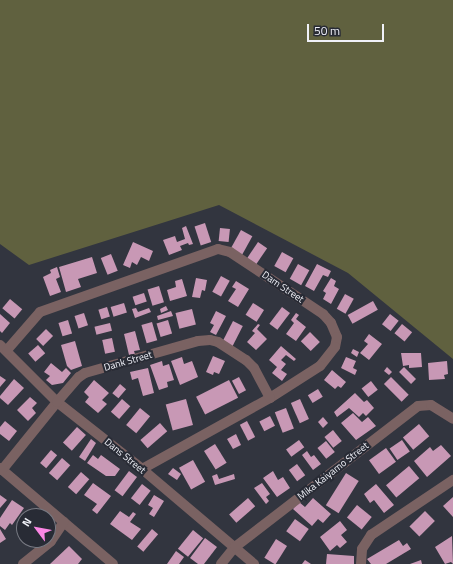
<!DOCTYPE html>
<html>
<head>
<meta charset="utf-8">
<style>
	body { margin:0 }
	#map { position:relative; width:453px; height:564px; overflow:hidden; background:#32353f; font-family:"Titillium Web",sans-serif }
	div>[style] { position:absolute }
	.green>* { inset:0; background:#60613f }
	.building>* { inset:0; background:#c898b5; transform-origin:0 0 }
	.minor>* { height:10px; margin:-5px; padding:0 5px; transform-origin:5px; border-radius:5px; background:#7a6262 }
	span { translate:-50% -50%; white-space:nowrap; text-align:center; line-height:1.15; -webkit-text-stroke:4px #282b35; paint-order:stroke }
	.street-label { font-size:10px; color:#f0f1f8 }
	.north { position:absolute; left:16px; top:508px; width:40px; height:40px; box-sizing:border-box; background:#282b35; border:1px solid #787a83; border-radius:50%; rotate:302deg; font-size:11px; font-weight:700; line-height:16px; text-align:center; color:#f0f1f8 }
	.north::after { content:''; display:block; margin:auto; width:14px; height:18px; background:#fb86e4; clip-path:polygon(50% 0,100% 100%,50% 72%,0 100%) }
	.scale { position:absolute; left:307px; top:24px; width:77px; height:18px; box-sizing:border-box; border:2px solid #f0f1f8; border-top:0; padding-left:5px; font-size:12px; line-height:14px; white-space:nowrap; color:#f0f1f8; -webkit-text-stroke:3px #282b35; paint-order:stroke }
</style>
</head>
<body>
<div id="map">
	<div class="green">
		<div style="clip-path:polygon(0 0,453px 0,453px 359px,348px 273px,219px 205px,29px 265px,0 244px)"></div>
	</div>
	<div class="building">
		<div style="left:205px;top:223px;width:20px;height:11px;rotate:72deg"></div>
		<div style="clip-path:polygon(186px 226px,193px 244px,189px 245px,188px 243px,180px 246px,182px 250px,169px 255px,163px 240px,175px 236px,177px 242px,185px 239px,182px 228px)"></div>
		<div style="left:220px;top:228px;width:10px;height:13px;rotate:6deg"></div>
		<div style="left:241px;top:230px;width:13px;height:22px;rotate:29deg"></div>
		<div style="clip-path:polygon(133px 242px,153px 251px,149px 261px,141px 257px,137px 265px,132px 262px,130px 268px,123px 265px)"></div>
		<div style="left:258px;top:242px;width:11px;height:21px;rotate:34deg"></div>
		<div style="left:282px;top:252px;width:13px;height:16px;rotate:29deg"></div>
		<div style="left:111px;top:254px;width:18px;height:11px;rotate:68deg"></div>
		<div style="clip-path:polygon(92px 257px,97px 273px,78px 279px,81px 287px,66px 292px,59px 267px)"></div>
		<div style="left:298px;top:264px;width:13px;height:17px;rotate:29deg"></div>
		<div style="clip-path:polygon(317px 264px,331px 271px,328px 277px,323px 275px,314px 291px,305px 286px)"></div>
		<div style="clip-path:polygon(57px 267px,60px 277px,56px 279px,61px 292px,50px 296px,43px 277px,51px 273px,50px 270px)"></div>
		<div style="left:221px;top:276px;width:10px;height:18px;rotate:29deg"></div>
		<div style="clip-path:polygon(196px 278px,207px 280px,205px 291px,202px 290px,200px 298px,192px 297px)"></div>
		<div style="clip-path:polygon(331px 278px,336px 281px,334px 286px,339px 289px,331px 304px,323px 299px,326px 293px,323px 291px)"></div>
		<div style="clip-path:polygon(182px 279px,187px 296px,170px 301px,167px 290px,176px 287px,175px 281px)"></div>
		<div style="clip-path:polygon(236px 281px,249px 289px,238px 307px,228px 301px,236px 289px,232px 287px)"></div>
		<div style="left:159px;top:286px;width:17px;height:12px;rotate:73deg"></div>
		<div style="left:144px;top:293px;width:9px;height:12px;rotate:72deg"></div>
		<div style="left:345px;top:294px;width:10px;height:17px;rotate:29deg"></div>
		<div style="left:10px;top:299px;width:16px;height:12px;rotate:40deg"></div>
		<div style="left:373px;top:301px;width:10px;height:29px;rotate:61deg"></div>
		<div style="left:124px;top:303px;width:10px;height:14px;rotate:73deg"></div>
		<div style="left:253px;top:303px;width:13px;height:14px;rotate:32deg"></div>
		<div style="clip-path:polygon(166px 306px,168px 310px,161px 313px,160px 309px)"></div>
		<div style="left:107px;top:307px;width:10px;height:9px;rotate:73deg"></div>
		<div style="left:282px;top:307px;width:10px;height:21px;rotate:37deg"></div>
		<div style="clip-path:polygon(136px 308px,138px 312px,149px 308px,151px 312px,135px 318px,132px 309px)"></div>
		<div style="left:192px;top:309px;width:16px;height:17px;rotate:76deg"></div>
		<div style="clip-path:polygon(171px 311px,173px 316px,158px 320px,157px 316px)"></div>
		<div style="clip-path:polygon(216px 311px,226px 316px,216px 335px,210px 332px,214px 325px,210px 323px)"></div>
		<div style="left:84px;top:313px;width:13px;height:10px;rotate:72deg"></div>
		<div style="clip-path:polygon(296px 313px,299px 315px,296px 319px,306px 327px,296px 341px,286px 334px,294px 323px,291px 320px)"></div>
		<div style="clip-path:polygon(0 314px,10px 323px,2px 333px,0 331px)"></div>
		<div style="left:390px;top:314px;width:11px;height:13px;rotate:38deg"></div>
		<div style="left:68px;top:320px;width:14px;height:10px;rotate:73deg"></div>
		<div style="left:168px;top:320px;width:14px;height:12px;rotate:73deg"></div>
		<div style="left:233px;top:321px;width:11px;height:23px;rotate:27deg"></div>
		<div style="left:152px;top:322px;width:19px;height:11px;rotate:74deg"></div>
		<div style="left:110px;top:323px;width:8px;height:16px;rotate:76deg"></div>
		<div style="clip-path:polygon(258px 324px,260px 325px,257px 329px,267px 339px,256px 350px,247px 342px,255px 333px,252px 331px)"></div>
		<div style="left:402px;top:324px;width:13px;height:12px;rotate:39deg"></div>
		<div style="left:46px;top:329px;width:10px;height:14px;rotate:45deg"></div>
		<div style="clip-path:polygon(135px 331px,140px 350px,134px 351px,135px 354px,129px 355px,124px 334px)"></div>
		<div style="left:310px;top:332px;width:14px;height:13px;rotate:45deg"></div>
		<div style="clip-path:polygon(369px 334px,382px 344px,369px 360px,360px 353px,368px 344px,364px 341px)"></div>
		<div style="left:112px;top:338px;width:14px;height:10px;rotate:78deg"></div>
		<div style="clip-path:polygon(75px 341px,82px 366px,71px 370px,67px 366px,61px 345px)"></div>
		<div style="left:38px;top:345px;width:11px;height:13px;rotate:49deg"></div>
		<div style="clip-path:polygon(281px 346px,296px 359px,294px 361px,286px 355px,281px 360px,286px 364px,281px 370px,287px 374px,282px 381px,272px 373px,277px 367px,269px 360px)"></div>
		<div style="clip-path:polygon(353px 349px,359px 352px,357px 357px,351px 353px)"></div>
		<div style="clip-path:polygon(401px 353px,421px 353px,422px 367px,409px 368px,409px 365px,403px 366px)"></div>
		<div style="clip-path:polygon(213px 356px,225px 361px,219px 374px,214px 372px,213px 375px,206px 372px)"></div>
		<div style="clip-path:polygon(182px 357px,184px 364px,192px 361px,198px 377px,180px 385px,171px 361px)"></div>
		<div style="clip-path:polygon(346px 357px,356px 361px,353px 368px,357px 370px,355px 375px,341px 368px)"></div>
		<div style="clip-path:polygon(162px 361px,163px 366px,169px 364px,174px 380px,167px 382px,168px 387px,159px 390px,150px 365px)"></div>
		<div style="clip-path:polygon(447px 361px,448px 374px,444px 375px,445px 379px,429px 380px,428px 363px)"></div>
		<div style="clip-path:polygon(51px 363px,62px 372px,66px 368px,71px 373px,63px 383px,52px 385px,46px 380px,50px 376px,44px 372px)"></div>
		<div style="clip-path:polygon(387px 367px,392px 372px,389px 375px,384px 371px)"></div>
		<div style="left:404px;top:367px;width:17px;height:7px;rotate:45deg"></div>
		<div style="clip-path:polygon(148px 368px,154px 393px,143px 396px,138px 378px,132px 380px,130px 372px)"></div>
		<div style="clip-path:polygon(332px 370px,346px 382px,341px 388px,338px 386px,335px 389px,324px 380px)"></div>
		<div style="clip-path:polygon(0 376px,6px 380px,0 387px)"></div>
		<div style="left:239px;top:377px;width:15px;height:8px;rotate:62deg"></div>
		<div style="left:391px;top:377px;width:25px;height:10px;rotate:45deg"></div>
		<div style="clip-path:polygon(14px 379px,24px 388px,8px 405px,0 398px,0 396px)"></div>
		<div style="clip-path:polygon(94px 380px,109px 393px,102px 400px,107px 404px,98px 413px,85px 402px,89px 397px,84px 392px)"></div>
		<div style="left:229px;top:380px;width:20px;height:37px;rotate:63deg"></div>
		<div style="left:371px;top:381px;width:11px;height:12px;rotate:52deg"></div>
		<div style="left:120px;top:384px;width:8px;height:12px;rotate:40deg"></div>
		<div style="left:318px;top:389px;width:9px;height:12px;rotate:58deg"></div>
		<div style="clip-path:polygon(355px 393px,364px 402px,367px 400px,374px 408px,366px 416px,363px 413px,359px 417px,349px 408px,337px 417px,334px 412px)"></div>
		<div style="clip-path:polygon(30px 397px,37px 403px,32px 408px,36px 413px,28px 421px,17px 410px)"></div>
		<div style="left:122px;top:399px;width:11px;height:17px;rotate:41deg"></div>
		<div style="left:186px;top:399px;width:27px;height:21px;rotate:75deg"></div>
		<div style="left:300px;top:399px;width:22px;height:10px;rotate:66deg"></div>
		<div style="left:140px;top:408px;width:13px;height:22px;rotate:39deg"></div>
		<div style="left:286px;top:408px;width:22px;height:12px;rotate:69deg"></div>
		<div style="clip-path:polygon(353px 413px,362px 422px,368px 417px,376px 426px,356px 440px,341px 423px)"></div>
		<div style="left:270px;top:416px;width:11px;height:12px;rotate:63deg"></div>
		<div style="clip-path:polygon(323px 417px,328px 423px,323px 428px,318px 422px)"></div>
		<div style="clip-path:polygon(5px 421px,17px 431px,9px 441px,0 434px,0 427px)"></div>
		<div style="left:247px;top:421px;width:18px;height:8px;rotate:63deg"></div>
		<div style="left:160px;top:423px;width:11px;height:26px;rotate:49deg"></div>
		<div style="left:419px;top:424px;width:16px;height:21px;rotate:50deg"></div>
		<div style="left:77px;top:427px;width:12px;height:21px;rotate:42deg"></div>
		<div style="left:333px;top:430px;width:14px;height:11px;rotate:51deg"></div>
		<div style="clip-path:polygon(236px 434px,241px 445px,233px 449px,227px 439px)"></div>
		<div style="clip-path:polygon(91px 439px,96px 443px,85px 461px,79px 457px)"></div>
		<div style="left:299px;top:440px;width:9px;height:16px;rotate:54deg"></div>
		<div style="left:402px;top:440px;width:14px;height:15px;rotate:56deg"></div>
		<div style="left:326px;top:441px;width:14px;height:11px;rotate:51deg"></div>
		<div style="left:215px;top:444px;width:22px;height:13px;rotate:58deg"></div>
		<div style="clip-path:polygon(441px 445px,451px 456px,427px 477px,414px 461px,430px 447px,433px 451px)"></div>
		<div style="left:386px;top:448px;width:17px;height:21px;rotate:54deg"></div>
		<div style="left:51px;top:450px;width:8px;height:17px;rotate:40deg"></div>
		<div style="clip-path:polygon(307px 451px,311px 457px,314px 455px,321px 464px,313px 470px,302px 455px)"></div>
		<div style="clip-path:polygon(93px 455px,98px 459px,101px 455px,120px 469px,115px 476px,106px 476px,87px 463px)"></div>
		<div style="left:62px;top:458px;width:11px;height:20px;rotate:41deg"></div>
		<div style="left:193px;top:460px;width:25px;height:16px;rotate:61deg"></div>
		<div style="left:297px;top:464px;width:14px;height:10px;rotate:54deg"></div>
		<div style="left:409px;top:466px;width:16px;height:30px;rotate:50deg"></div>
		<div style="clip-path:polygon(173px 468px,181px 474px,177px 480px,168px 474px)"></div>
		<div style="left:129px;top:471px;width:10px;height:24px;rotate:37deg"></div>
		<div style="clip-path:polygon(273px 471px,278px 480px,283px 477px,290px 488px,277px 497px,263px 478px)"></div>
		<div style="left:81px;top:472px;width:11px;height:20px;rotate:41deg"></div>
		<div style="left:346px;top:473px;width:15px;height:38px;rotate:32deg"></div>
		<div style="clip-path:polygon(217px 474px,219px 479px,234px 474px,235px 479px,215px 485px,212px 476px)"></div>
		<div style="clip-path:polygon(93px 483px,111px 496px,97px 514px,92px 510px,97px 504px,84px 495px)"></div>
		<div style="clip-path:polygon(262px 483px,270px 494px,266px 497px,269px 501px,266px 504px,254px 488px)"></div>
		<div style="left:142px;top:484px;width:11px;height:18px;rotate:38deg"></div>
		<div style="clip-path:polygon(376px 484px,394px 505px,384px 513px,374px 500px,370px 503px,364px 494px)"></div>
		<div style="clip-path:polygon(0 495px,7px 500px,0 508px)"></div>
		<div style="clip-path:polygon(154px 495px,164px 501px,154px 517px,149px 514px,153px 508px,148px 505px)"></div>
		<div style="clip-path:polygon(453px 497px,453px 517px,443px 506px)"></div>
		<div style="left:248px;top:498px;width:11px;height:25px;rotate:49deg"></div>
		<div style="clip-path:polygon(313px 498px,331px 514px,323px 523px,318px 519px,312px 526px,293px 509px,299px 502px,305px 507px)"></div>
		<div style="clip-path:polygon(12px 500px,24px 508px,12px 525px,10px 523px,5px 530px,0 526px,0 518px)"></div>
		<div style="left:357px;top:505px;width:19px;height:16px;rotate:39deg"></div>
		<div style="clip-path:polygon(120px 511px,129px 517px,133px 512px,136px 514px,130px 522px,141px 529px,132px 540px,110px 524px)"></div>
		<div style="left:425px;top:511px;width:14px;height:22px;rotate:45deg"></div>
		<div style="left:295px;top:519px;width:17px;height:15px;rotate:36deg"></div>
		<div style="clip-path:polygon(24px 521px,24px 537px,17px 532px)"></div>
		<div style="clip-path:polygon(340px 521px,347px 530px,341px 535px,347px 542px,340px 548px,337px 545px,330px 551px,320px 537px)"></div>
		<div style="clip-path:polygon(0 529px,6px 539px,0 543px)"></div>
		<div style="left:152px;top:529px;width:8px;height:23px;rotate:40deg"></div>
		<div style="left:193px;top:530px;width:13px;height:24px;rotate:39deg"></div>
		<div style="clip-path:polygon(452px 536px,453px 564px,451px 562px,445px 564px,435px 547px)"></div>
		<div style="clip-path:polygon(205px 538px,217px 547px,204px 564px,198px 564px,190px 558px)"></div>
		<div style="left:276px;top:539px;width:13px;height:22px;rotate:32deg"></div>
		<div style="clip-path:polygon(399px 540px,403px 546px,407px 543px,411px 549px,386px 564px,371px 564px,367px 559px)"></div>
		<div style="clip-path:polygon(69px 546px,82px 559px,78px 564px,50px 564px)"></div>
		<div style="clip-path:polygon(176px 551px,184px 557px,179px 564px,167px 564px)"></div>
		<div style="clip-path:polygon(327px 554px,354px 556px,354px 564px,326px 564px)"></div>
		<div style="clip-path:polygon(305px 560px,311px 564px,302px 564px)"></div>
		<div style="clip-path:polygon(421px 560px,422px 564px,410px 564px)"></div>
	</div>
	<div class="minor">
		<div style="left:0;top:345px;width:81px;rotate:45deg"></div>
		<div style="left:57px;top:402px;width:108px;rotate:38.2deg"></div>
		<div style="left:142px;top:469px;width:147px;rotate:40.3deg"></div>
		<div style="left:7px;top:350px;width:50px;rotate:-49deg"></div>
		<div style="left:40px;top:312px;width:189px;rotate:-19.5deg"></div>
		<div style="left:218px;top:249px;width:12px;rotate:14deg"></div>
		<div style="left:230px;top:252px;width:112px;rotate:33.7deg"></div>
		<div style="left:323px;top:314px;width:12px;rotate:48deg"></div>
		<div style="left:331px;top:323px;width:15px;rotate:67deg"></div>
		<div style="left:337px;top:337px;width:10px;rotate:101deg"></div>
		<div style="left:335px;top:347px;width:24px;rotate:128deg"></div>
		<div style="left:320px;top:366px;width:59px;rotate:147.4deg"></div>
		<div style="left:270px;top:398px;width:146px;rotate:151deg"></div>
		<div style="left:0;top:468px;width:148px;rotate:40.3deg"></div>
		<div style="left:2px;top:470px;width:87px;rotate:-51deg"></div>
		<div style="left:57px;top:402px;width:33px;rotate:-49deg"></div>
		<div style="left:79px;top:377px;width:7px;rotate:-34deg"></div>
		<div style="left:85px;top:373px;width:117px;rotate:-15.8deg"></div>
		<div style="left:198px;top:341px;width:12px;rotate:-5deg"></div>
		<div style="left:210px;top:340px;width:8px;rotate:14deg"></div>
		<div style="left:218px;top:342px;width:33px;rotate:33deg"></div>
		<div style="left:246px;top:360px;width:11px;rotate:45deg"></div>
		<div style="left:254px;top:368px;width:34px;rotate:62deg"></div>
		<div style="left:23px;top:564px;width:36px;rotate:-39deg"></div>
		<div style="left:51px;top:541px;width:23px;rotate:-56deg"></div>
		<div style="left:221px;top:564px;width:22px;rotate:-51deg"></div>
		<div style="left:235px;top:547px;width:231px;rotate:-37.6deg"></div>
		<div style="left:418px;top:406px;width:13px;rotate:-4deg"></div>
		<div style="left:431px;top:405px;width:26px;rotate:32deg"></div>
		<div style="left:361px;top:564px;width:15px;rotate:-86deg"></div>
		<div style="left:362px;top:549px;width:17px;rotate:-57deg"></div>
		<div style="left:371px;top:535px;width:99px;rotate:-33.9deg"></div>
	</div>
	<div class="street-label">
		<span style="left:283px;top:287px;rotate:34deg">Dam Street</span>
		<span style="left:128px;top:361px;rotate:-16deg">Dank Street</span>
		<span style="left:125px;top:456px;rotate:39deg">Dans Street</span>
		<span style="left:333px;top:471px;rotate:-38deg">Mika Kaiyamo Street</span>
	</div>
	<div class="north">N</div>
	<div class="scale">50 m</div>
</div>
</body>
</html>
